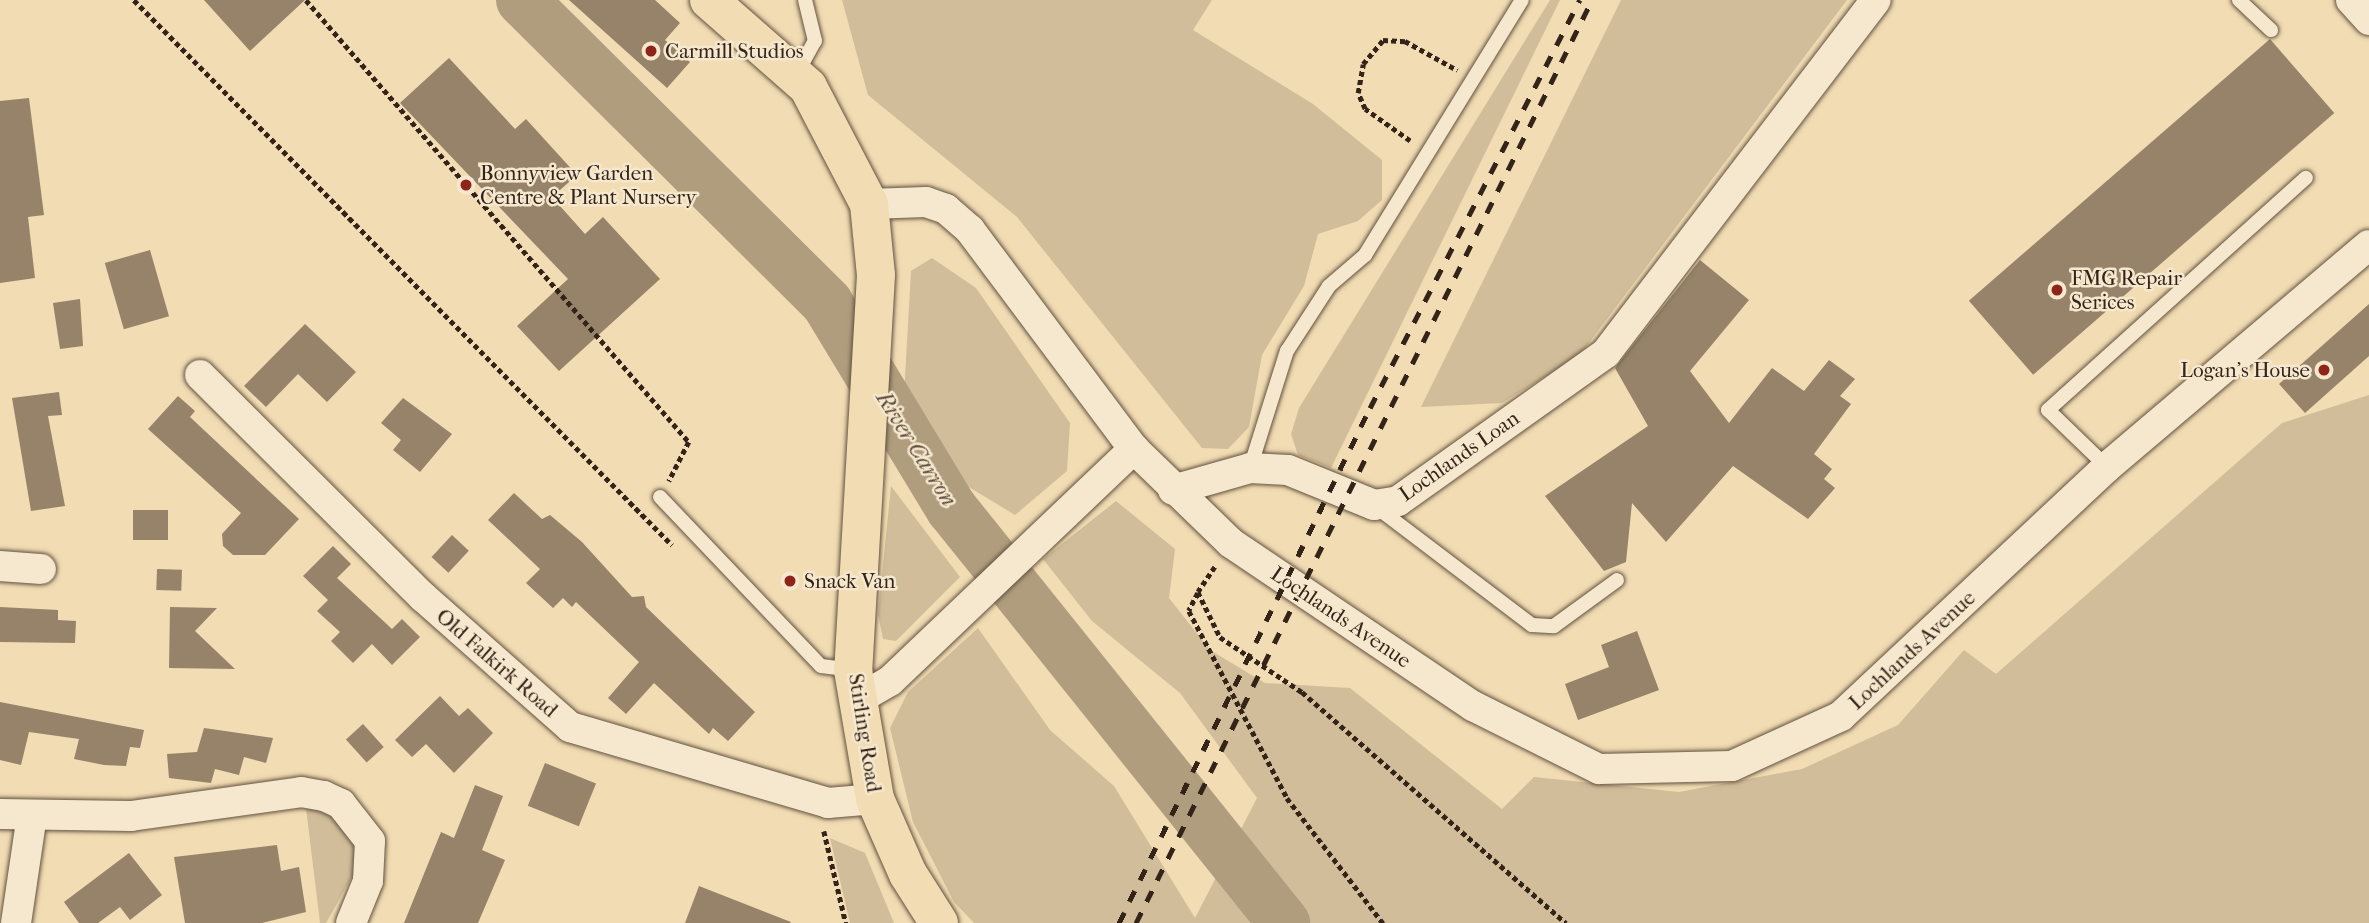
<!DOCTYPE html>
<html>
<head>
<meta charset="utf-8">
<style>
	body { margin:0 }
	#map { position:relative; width:2369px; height:923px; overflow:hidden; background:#f1dcb3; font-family:"IM FELL French Canon",serif }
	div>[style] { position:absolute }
	.green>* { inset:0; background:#d1bd99 }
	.river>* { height:52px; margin:-26px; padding:0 26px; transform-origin:26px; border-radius:26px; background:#b09d7e }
	.building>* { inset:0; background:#968369; transform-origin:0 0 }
	.path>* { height:4.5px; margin-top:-2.25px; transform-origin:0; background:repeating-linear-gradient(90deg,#332318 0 5px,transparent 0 8.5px) }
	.roads { filter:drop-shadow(0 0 2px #62513f) drop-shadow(0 0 2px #62513f) }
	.service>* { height:14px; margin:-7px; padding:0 7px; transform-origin:7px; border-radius:7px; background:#f6e8ce }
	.minor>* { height:30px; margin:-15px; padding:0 15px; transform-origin:15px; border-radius:15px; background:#f6e8ce }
	.primary>* { height:38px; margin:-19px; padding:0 19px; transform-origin:19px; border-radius:19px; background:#f1dcb3 }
	.rail>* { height:5px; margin-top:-2.5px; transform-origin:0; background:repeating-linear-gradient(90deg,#332318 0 12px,transparent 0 24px) }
	.dots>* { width:19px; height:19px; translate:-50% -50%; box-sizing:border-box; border:4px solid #f6e8ce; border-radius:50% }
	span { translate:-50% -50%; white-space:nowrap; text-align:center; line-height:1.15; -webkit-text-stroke:5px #f6e8ce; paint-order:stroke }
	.poi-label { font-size:21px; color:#332318 }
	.left { translate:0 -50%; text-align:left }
	.right { translate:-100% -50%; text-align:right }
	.street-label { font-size:21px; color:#332318 }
	.water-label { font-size:23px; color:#5f4e3c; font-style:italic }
</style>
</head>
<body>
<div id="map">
	<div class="green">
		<div style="clip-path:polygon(842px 0,1212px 0,1193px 30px,1313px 104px,1382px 160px,1382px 200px,1358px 221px,1318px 234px,1304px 286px,1262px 355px,1249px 427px,1228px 449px,1202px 448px,1017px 217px,868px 95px)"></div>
		<div style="clip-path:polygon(1550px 0,1560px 0,1331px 468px,1298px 455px,1291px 434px,1299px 408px)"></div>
		<div style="clip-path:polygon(1621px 0,1847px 0,1579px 356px,1502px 403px,1421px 407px)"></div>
		<div style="clip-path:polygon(932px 258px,976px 288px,1070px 423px,1067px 471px,1015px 515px,959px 481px,904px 395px,911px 271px)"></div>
		<div style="clip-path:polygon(2369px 395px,2369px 923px,974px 923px,954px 902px,913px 822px,890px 728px,908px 692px,978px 628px,1050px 730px,1114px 786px,1195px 918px,1257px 798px,1180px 693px,1092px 621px,1043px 559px,1116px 501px,1175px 549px,1169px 598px,1210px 650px,1265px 683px,1350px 688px,1502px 809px,1534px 777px,1679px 792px,1802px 769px,1898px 725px,1964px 650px,1996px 674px,2282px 423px)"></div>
		<div style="clip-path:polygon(891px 486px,960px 577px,896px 641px,883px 639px,878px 614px)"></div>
		<div style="clip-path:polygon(306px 808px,325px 812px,354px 836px,358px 866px,326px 923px,320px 923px)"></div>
		<div style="clip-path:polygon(830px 838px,865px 853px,894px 923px,850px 923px)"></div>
	</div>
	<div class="river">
		<div style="left:522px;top:0;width:430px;rotate:44.8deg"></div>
		<div style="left:827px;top:303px;width:241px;rotate:58.8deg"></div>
		<div style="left:952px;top:509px;width:531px;rotate:51.27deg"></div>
	</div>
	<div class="building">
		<div style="clip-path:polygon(204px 0,305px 0,250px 51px)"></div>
		<div style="clip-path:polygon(569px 0,655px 0,680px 23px,665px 40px,690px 62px,667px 88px)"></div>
		<div style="left:2270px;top:39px;width:98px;height:399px;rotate:49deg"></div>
		<div style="clip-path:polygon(449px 58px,515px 129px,526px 119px,577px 175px,552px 197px,585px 234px,603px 217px,660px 279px,559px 371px,517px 326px,568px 279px,400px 103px)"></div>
		<div style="clip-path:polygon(29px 98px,44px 215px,28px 217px,35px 278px,0 283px,0 101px)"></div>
		<div style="left:150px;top:250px;width:69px;height:47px;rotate:74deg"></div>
		<div style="clip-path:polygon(1700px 260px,1749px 300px,1690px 371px,1729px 423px,1772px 368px,1804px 391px,1829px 360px,1855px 379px,1840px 396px,1851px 404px,1814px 454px,1832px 469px,1824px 479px,1835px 488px,1808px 519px,1733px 466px,1666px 542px,1632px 503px,1626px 562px,1604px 571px,1545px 496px,1648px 426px,1615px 368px)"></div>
		<div style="clip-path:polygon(80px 299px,83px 346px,60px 349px,53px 303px)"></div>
		<div style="clip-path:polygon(2369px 304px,2369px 356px,2305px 413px,2279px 384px)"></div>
		<div style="clip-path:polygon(305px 324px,356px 372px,327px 402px,298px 374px,266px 407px,244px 386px)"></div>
		<div style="clip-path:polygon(59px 392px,62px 415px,48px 416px,65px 506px,31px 511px,12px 398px)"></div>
		<div style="clip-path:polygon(178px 396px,195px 411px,190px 417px,299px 519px,265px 555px,233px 555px,223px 546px,222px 534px,241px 513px,148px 429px)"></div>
		<div style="clip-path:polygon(403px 398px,452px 434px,420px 472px,393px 450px,401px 440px,381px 423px)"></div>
		<div style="clip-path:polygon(514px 493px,542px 519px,550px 515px,582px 542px,632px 597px,644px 596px,646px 607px,755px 712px,728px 741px,713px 728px,709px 734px,654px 683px,626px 714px,608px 698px,639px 662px,576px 602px,572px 607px,563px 598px,553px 608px,526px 583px,540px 569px,488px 520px)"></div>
		<div style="left:133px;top:510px;width:35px;height:30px"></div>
		<div style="left:452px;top:535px;width:23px;height:30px;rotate:43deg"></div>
		<div style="clip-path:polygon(333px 546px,351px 564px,337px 578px,392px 629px,402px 619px,420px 637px,392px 665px,372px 644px,353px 663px,331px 641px,340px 632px,317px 611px,328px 600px,303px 576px)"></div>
		<div style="left:157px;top:569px;width:25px;height:21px;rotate:2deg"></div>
		<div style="clip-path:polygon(0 607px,58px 610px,58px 620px,76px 621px,75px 643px,0 642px)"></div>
		<div style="clip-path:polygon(170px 607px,217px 608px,195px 631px,235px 669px,169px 668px)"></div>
		<div style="clip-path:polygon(1637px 631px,1659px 690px,1578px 720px,1565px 684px,1609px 667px,1601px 645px)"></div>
		<div style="clip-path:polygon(440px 696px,459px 716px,468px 708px,493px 733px,454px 773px,426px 744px,412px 757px,395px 740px)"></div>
		<div style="clip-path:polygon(0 702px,144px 730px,140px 748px,130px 747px,126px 766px,104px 765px,74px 759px,79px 739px,29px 732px,21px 765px,0 760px)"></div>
		<div style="left:363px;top:724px;width:31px;height:23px;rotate:48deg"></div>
		<div style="clip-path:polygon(204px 728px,273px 738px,266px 763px,244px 757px,239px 775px,215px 769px,211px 783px,169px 778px,167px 754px,197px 752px)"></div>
		<div style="left:545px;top:763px;width:55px;height:46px;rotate:22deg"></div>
		<div style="clip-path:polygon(475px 785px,503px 796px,482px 850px,505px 860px,478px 923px,404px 923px,441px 832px,454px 838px)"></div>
		<div style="clip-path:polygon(277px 845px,281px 871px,299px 867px,306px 912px,262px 923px,185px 923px,174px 857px)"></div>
		<div style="clip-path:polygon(129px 853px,162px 895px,130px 920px,120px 907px,98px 923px,79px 923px,64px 902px)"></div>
		<div style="clip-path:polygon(699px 886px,791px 922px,790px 923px,685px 923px)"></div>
	</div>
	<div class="path">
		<div style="left:134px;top:0;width:766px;rotate:45.37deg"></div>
		<div style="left:306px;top:0;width:585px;rotate:49.09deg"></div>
		<div style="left:689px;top:442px;width:44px;rotate:117.1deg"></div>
		<div style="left:1410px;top:141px;width:55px;rotate:-144.6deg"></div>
		<div style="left:1365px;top:109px;width:17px;rotate:-114deg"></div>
		<div style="left:1358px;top:93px;width:29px;rotate:-80deg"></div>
		<div style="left:1363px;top:64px;width:31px;rotate:-50deg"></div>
		<div style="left:1383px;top:40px;width:22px;rotate:3deg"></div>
		<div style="left:1405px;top:41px;width:60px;rotate:29.1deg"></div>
		<div style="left:1215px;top:567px;width:30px;rotate:124deg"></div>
		<div style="left:1198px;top:592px;width:50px;rotate:63.9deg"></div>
		<div style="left:1220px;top:637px;width:99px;rotate:33.9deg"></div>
		<div style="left:1302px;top:692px;width:351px;rotate:41.2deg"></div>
		<div style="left:1198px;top:593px;width:20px;rotate:117deg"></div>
		<div style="left:1189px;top:611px;width:211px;rotate:62.3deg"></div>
		<div style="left:1287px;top:798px;width:158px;rotate:52.5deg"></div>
		<div style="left:824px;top:831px;width:95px;rotate:76.6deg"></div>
	</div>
	<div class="roads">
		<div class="service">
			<div style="left:2239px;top:0;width:44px;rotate:43.2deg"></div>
			<div style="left:797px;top:73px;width:37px;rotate:-61deg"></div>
			<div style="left:815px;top:41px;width:42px;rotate:-103.7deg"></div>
			<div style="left:2107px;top:467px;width:82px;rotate:-136deg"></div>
			<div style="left:2048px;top:410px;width:347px;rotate:-42deg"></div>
			<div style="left:1250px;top:468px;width:123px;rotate:-72.5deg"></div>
			<div style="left:1287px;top:351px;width:77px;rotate:-57.1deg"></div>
			<div style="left:1329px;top:286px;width:48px;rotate:-40.7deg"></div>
			<div style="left:1365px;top:255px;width:299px;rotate:-58.4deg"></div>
			<div style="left:660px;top:497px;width:233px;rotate:46.4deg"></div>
			<div style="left:821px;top:666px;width:31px;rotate:7deg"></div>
			<div style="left:1375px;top:506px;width:197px;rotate:37.2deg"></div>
			<div style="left:1532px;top:625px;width:22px;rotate:3deg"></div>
			<div style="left:1554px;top:626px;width:78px;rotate:-36.1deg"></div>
		</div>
		<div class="minor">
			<div style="left:2351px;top:0;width:27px;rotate:48deg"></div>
			<div style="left:869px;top:204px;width:57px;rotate:-2deg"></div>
			<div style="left:926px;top:202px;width:21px;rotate:19deg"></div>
			<div style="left:946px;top:209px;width:32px;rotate:41deg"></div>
			<div style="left:970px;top:230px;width:274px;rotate:53.2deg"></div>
			<div style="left:1134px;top:449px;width:135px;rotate:44.1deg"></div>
			<div style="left:1231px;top:543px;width:292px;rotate:34deg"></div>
			<div style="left:1473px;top:706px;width:141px;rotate:26.6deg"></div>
			<div style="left:1599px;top:769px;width:133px;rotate:-1.3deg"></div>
			<div style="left:1732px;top:766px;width:120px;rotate:-24.6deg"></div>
			<div style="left:1841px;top:716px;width:364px;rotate:-43.1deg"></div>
			<div style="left:2107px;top:467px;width:343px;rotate:-40.3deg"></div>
			<div style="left:200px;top:375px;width:315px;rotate:44.9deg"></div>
			<div style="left:423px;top:597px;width:196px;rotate:41.5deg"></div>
			<div style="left:570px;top:727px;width:269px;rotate:16.4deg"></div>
			<div style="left:828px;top:803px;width:47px;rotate:-4.9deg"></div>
			<div style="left:1173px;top:490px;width:80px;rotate:-15.9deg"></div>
			<div style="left:1250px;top:468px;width:38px;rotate:3deg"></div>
			<div style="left:1288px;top:470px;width:93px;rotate:22.1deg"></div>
			<div style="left:1374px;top:505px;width:24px;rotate:-9deg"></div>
			<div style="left:1398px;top:501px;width:255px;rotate:-35.4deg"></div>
			<div style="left:1606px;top:353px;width:444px;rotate:-52.6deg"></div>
			<div style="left:0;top:566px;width:41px;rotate:4.2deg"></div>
			<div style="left:857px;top:700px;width:38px;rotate:-30deg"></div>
			<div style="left:890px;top:681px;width:337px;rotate:-43.6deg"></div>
			<div style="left:0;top:814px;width:131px;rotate:0.9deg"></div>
			<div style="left:131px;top:816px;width:172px;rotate:-8deg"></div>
			<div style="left:301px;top:792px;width:23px;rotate:10deg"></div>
			<div style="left:324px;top:796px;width:19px;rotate:25deg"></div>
			<div style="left:341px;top:804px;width:47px;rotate:51.9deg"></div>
			<div style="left:370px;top:841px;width:40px;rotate:92.9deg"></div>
			<div style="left:368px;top:881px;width:45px;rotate:112deg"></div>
			<div style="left:16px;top:923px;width:109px;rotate:-81.6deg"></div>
		</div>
		<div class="primary">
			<div style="left:709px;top:0;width:132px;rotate:41.3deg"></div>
			<div style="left:808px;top:87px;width:132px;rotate:62.5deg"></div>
			<div style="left:869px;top:204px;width:71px;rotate:84.4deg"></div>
			<div style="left:876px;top:275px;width:396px;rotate:93.3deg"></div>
			<div style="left:853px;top:670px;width:131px;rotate:80.3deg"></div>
			<div style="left:875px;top:799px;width:82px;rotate:66.3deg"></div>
			<div style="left:908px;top:874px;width:58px;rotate:57.7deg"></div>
		</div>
	</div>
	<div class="rail">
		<div style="left:1119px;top:923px;width:573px;rotate:-64.02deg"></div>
		<div style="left:1370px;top:408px;width:459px;rotate:-62.8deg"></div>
		<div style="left:1136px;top:923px;width:1029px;rotate:-63.71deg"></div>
	</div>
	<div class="dots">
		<div style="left:651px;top:51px;background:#8f2418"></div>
		<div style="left:466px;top:185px;background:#8f2418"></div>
		<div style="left:2057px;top:290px;background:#8f2418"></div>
		<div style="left:2324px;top:370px;background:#8f2418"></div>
		<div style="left:790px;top:581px;background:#8f2418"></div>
	</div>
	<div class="poi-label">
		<span class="left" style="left:665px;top:51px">Carmill Studios</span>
		<span class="left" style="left:480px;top:185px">Bonnyview Garden<br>Centre &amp; Plant Nursery</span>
		<span class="left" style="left:2071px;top:290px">FMG Repair<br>Serices</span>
		<span class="right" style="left:2310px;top:370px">Logan's House</span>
		<span class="left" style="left:804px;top:581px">Snack Van</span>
	</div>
	<div class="street-label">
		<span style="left:1459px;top:456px;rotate:-35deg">Lochlands Loan</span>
		<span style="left:1341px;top:617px;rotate:34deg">Lochlands Avenue</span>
		<span style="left:1912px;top:650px;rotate:-43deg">Lochlands Avenue</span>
		<span style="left:497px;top:663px;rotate:41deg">Old Falkirk Road</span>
		<span style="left:865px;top:733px;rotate:81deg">Stirling Road</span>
	</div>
	<div class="water-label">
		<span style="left:916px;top:449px;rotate:58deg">River Carron</span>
	</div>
</div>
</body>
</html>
